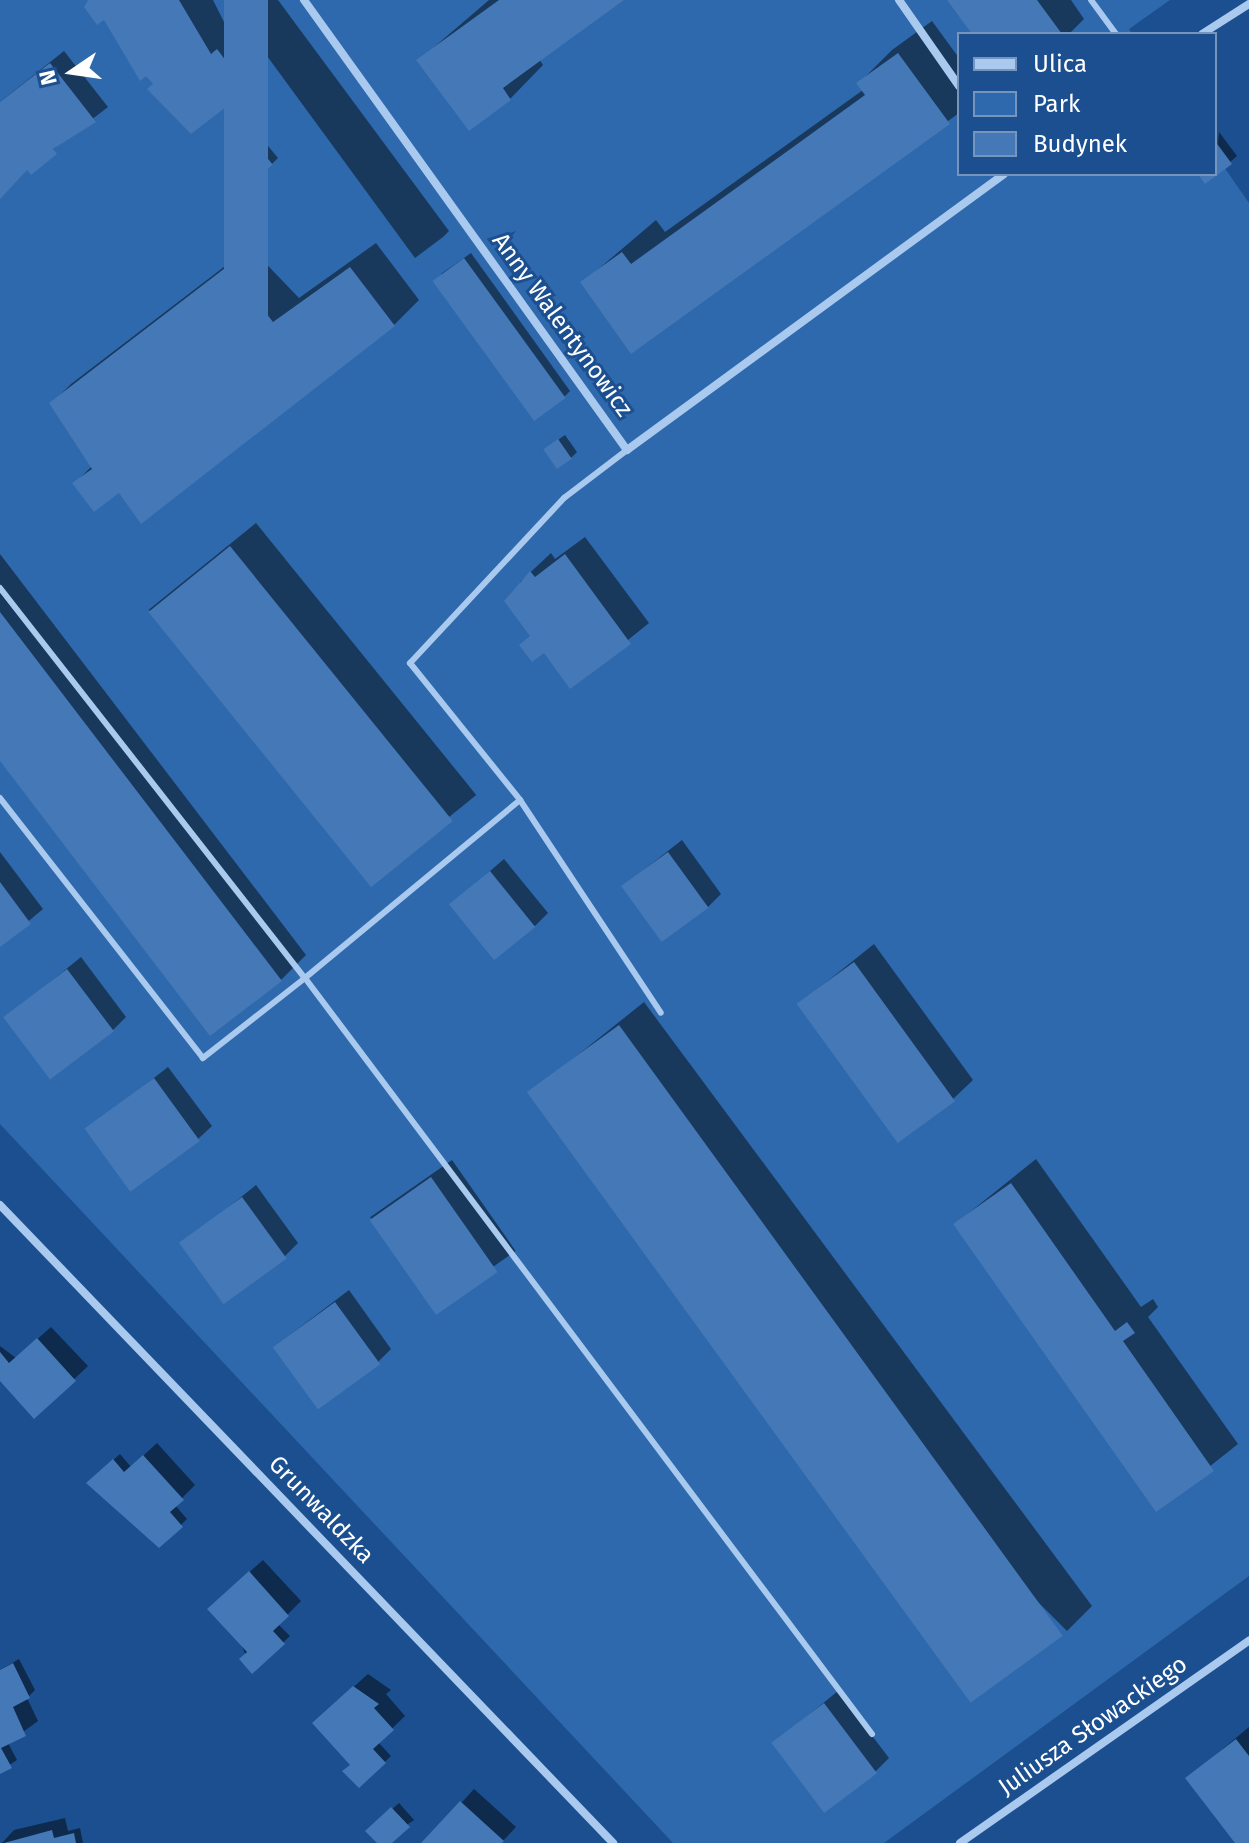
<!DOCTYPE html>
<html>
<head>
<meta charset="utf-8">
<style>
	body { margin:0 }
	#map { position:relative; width:1249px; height:1843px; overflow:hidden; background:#1b4f8f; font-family:"Fira Sans",sans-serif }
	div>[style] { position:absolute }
	.green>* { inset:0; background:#2e69ad }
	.shadow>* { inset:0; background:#0007; transform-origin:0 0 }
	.building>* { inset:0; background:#4478b7; transform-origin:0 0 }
	.lane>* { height:6px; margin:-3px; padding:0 3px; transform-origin:3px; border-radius:3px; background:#a9c9ee }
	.street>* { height:8px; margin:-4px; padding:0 4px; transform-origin:4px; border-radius:4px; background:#a9c9ee }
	span { translate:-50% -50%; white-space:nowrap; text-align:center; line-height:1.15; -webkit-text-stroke:6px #1b4f8f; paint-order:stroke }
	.street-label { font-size:24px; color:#fff }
	.legend { position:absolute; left:957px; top:32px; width:260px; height:144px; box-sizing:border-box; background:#1b4f8f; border:2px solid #7695bc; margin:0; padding:10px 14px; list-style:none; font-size:24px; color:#fff }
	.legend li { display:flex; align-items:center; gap:16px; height:40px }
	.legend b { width:40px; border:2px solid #7695bc }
	.north { position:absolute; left:32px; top:32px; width:80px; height:80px; -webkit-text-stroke:6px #1b4f8f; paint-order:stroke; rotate:257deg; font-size:22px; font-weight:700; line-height:32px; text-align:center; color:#fff }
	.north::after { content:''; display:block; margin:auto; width:28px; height:36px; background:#fff; clip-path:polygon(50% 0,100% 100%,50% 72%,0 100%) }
</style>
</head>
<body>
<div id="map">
	<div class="green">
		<div style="clip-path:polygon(0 0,1170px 0,1129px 29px,1132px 34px,959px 34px,959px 174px,1215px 174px,1215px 154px,1249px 203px,1249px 1576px,884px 1843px,673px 1843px,0 1124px)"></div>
	</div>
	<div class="shadow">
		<div style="clip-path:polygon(90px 0,213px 0,231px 36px,237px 31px,266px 69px,191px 131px)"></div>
		<div style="clip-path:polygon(226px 0,278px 0,449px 231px,443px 237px,415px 258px)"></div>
		<div style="clip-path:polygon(489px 0,620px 0,539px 59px,543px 65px,510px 99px,419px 60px)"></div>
		<div style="clip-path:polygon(950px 0,1071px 0,1084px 19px,1069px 34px,974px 34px)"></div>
		<div style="clip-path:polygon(932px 21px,959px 58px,959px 113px,632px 351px,582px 283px,656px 220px,665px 232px,863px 90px,859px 83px,892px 50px)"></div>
		<div style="clip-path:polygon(64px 51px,108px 107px,0 190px,0 102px)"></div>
		<div style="clip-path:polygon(1219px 132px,1237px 156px,1230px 162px,1206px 182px,1200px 174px,1215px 174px)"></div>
		<div style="clip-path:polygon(259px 135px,278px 158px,272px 164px,235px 154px)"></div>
		<div style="clip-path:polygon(376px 243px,419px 300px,394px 325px,119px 491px,74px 484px,92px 466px,52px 403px,71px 384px,250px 247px,299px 298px)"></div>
		<div style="clip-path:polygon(471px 253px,570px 391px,564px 397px,441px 274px)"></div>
		<div style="clip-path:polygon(565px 435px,577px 452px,571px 458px,552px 444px)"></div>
		<div style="left:256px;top:523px;width:350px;height:138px;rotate:51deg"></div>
		<div style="clip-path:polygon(585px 537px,649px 623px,571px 686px,532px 635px,520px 582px,551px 553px,555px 559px)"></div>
		<div style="clip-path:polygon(0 554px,306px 955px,281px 980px,0 758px)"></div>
		<div style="clip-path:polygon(682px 840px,721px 894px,708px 907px,623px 886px)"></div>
		<div style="clip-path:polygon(0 852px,43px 909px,0 945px)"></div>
		<div style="clip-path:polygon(504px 859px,548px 913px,535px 926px,452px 904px)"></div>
		<div style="clip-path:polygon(874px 944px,973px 1080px,953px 1099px,799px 1004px)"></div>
		<div style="clip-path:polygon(81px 957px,126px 1017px,113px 1030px,6px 1018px)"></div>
		<div style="clip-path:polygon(644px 1002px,1092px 1606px,1067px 1631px,529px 1094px)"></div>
		<div style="clip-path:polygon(168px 1067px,212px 1126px,198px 1139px,88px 1129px)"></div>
		<div style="clip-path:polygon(1036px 1159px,1141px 1307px,1153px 1299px,1158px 1307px,1148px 1317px,1238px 1444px,1156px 1509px,955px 1224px)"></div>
		<div style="left:452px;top:1160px;width:111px;height:100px;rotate:55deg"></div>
		<div style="clip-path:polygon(256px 1185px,298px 1243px,285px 1256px,183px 1244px)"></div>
		<div style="clip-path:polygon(349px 1290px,391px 1349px,378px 1362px,274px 1347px)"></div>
		<div style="clip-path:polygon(51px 1327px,88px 1366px,35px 1416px,0 1378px,0 1346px,16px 1358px)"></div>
		<div style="clip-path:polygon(157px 1443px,195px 1485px,175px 1505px,187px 1519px,159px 1546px,88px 1483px,120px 1454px,131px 1467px)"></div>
		<div style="clip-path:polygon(263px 1560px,301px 1601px,278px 1624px,290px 1636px,252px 1671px,222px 1596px)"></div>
		<div style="clip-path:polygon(19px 1659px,35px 1690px,27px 1698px,38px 1721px,8px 1743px,17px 1760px,0 1771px,0 1670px)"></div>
		<div style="clip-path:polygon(368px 1674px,391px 1690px,386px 1694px,405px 1716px,378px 1742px,391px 1756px,359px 1786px,328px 1710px)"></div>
		<div style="clip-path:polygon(838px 1691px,889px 1758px,876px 1771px,774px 1743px)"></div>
		<div style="clip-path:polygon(1249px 1727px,1249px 1843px,1238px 1843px,1188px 1778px)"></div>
		<div style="clip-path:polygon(474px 1789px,516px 1827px,501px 1843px,425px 1843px)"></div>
		<div style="clip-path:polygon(399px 1803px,414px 1820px,380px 1843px,368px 1831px)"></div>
		<div style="clip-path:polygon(65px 1818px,68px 1831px,80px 1828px,83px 1843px,2px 1843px,14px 1830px)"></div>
	</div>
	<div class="building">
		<div style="clip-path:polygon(88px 0,179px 0,211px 54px,217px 49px,248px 90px,191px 134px,147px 89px,153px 84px,146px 76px,140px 81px,104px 20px,97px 25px,84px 7px)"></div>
		<div style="left:224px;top:0;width:44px;height:322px"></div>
		<div style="clip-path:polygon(499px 0,624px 0,503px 88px,511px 100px,469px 131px,416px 60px)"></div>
		<div style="clip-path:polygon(947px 0,1037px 0,1062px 34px,972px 34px)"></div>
		<div style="clip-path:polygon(898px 53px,950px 124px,631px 354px,580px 282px,622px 252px,631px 264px,865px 95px,856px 83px)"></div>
		<div style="clip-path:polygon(50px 63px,96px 122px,53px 149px,57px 154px,31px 175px,27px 170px,0 199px,0 102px)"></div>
		<div style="left:252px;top:139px;width:33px;height:33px;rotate:51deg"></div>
		<div style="clip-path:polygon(1215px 141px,1232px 164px,1205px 184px,1198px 174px,1215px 174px)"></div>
		<div style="left:464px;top:258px;width:173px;height:39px;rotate:54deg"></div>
		<div style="clip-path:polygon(229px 265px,273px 322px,350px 267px,395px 326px,141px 524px,119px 493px,94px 512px,72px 483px,92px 469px,49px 403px)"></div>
		<div style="left:558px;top:439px;width:24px;height:18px;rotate:55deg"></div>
		<div style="left:230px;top:546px;width:354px;height:105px;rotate:51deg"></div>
		<div style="clip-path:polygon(565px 554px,631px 644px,570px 689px,544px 653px,532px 662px,519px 645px,530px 636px,504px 601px,530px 571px,535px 577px)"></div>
		<div style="clip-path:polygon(0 612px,282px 981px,210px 1036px,0 761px)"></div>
		<div style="left:668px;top:852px;width:69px;height:58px;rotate:54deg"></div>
		<div style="left:490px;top:871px;width:72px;height:53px;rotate:51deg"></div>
		<div style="clip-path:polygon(0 882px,31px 924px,0 947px)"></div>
		<div style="left:854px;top:962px;width:172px;height:71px;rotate:54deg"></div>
		<div style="left:67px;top:969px;width:78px;height:80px;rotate:53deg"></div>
		<div style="left:619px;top:1025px;width:755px;height:114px;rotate:54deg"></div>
		<div style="left:154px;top:1078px;width:78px;height:86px;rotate:54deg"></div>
		<div style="left:431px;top:1177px;width:116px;height:75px;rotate:55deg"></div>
		<div style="clip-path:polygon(1011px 1183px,1115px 1331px,1127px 1322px,1135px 1333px,1123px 1341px,1214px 1471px,1156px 1512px,953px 1224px)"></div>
		<div style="left:242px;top:1197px;width:76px;height:78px;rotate:54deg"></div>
		<div style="left:335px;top:1302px;width:77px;height:77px;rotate:54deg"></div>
		<div style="clip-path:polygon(37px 1338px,76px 1381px,34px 1419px,0 1381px,0 1352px,9px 1363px)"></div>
		<div style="clip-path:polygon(143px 1455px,184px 1500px,170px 1512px,183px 1527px,159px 1548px,86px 1483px,113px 1459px,124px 1472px)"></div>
		<div style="clip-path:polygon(249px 1571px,289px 1616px,273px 1631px,285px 1644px,252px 1674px,239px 1659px,247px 1652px,207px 1609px)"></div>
		<div style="clip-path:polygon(13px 1663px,30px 1698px,13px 1707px,26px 1736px,1px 1748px,12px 1768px,0 1774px,0 1670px)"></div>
		<div style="clip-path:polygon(353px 1686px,379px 1704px,374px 1708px,394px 1730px,373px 1749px,386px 1763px,359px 1788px,342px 1771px,350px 1765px,312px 1723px)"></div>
		<div style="left:824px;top:1703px;width:88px;height:66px;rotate:53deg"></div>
		<div style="clip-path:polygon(1236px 1739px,1249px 1756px,1249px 1843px,1235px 1843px,1185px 1778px)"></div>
		<div style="clip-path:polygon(460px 1801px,504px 1841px,502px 1843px,421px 1843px)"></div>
		<div style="clip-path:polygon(391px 1807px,410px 1827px,392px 1843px,377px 1843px,365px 1831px)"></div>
		<div style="clip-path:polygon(52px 1830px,54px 1838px,74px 1833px,76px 1843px,4px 1843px)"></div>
	</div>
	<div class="lane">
		<div style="left:1091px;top:0;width:42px;rotate:53.7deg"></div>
		<div style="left:627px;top:450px;width:79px;rotate:142.7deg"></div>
		<div style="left:564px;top:498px;width:226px;rotate:133deg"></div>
		<div style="left:410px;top:663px;width:176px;rotate:51.2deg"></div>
		<div style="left:520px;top:800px;width:255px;rotate:56.5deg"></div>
		<div style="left:0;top:588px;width:495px;rotate:52deg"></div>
		<div style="left:305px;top:978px;width:130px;rotate:141.9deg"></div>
		<div style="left:203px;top:1058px;width:330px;rotate:-128deg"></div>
		<div style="left:520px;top:800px;width:279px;rotate:140.4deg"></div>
		<div style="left:305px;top:978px;width:945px;rotate:53.13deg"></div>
	</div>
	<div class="street">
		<div style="left:304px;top:0;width:554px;rotate:54.33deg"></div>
		<div style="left:627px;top:450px;width:467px;rotate:-36.2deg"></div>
		<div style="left:899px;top:0;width:105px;rotate:55.1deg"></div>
		<div style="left:1202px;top:34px;width:56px;rotate:-32.6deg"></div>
		<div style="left:0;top:1205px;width:885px;rotate:46.14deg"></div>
		<div style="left:960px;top:1843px;width:353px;rotate:-35deg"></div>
	</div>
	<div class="street-label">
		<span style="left:562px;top:325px;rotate:54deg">Anny Walentynowicz</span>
		<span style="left:321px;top:1510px;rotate:46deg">Grunwaldzka</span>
		<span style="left:1093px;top:1726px;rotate:-35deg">Juliusza Słowackiego</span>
	</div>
	<ul class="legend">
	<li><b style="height:10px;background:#a9c9ee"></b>Ulica</li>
	<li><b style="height:22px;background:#2e69ad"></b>Park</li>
	<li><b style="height:22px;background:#4478b7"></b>Budynek</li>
	</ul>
	<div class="north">N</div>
</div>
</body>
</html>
